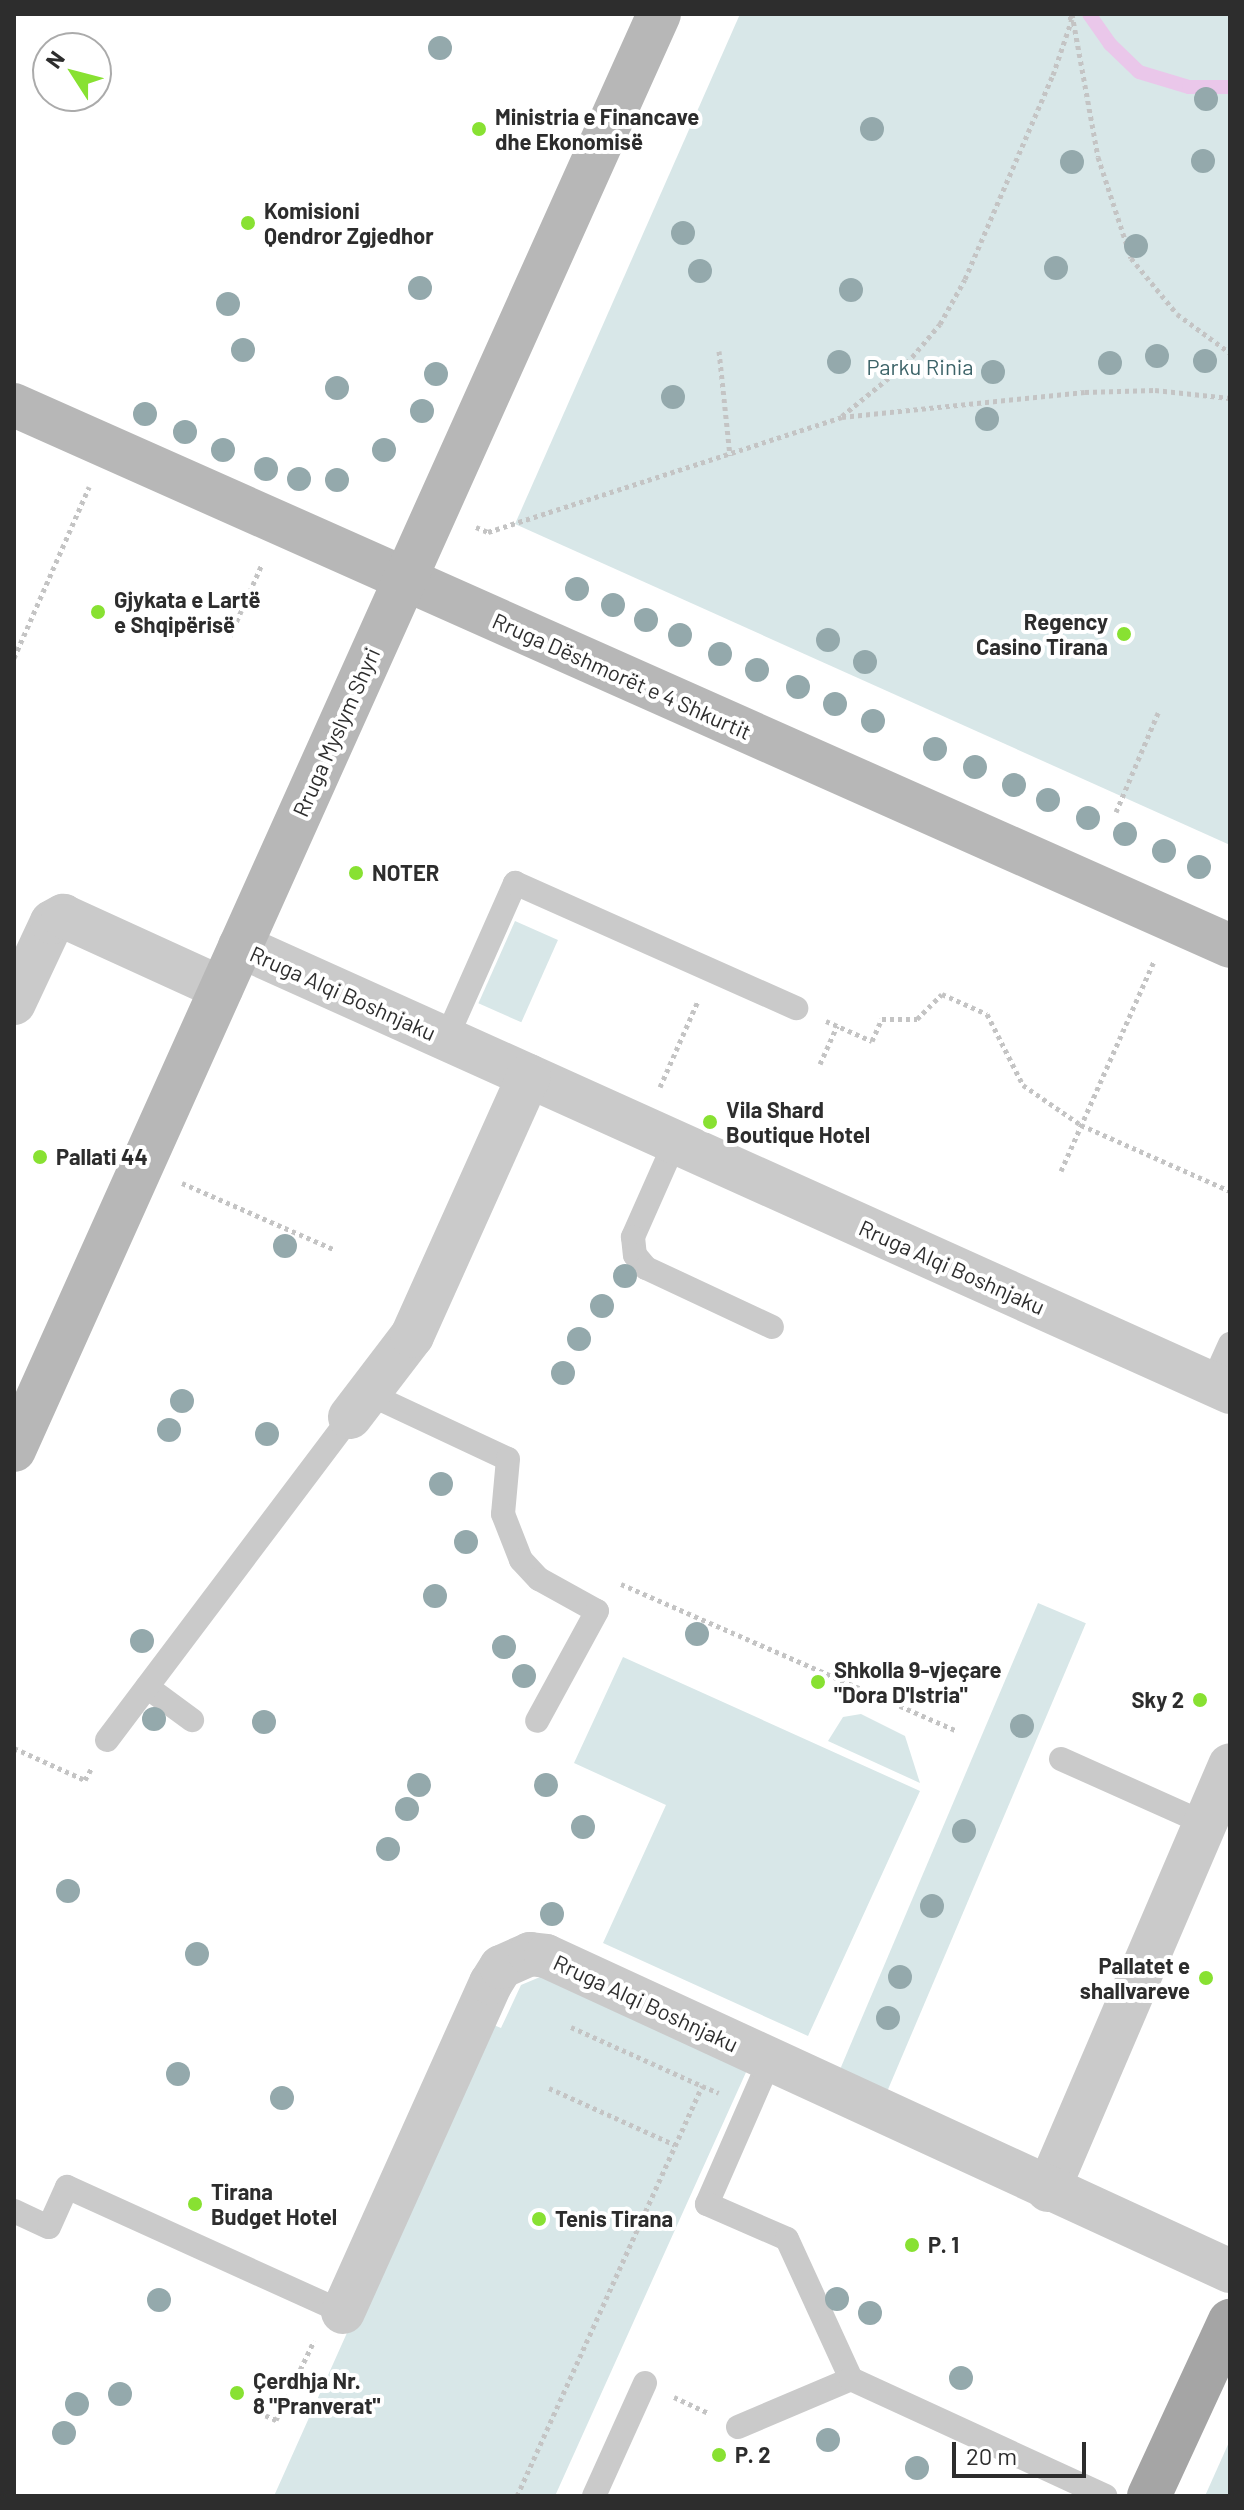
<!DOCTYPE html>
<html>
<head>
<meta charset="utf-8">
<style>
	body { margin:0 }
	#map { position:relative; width:1244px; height:2510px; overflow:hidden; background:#fff; font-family:Barlow,sans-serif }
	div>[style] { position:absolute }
	.green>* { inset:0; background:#d8e7e8; transform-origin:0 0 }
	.stream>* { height:14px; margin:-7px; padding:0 7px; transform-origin:7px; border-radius:7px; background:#eac7ea }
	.path>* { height:5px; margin-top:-2.5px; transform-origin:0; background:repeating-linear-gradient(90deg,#c4c4c4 0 4px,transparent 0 8px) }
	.lane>* { height:24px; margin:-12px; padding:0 12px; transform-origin:12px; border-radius:12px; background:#cacaca }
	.street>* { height:44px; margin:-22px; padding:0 22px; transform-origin:22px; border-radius:22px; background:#cacaca }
	.secondary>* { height:44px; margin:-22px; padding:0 22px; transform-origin:22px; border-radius:22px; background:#b7b7b7 }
	.primary>* { height:44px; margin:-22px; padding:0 22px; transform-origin:22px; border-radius:22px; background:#a5a5a5 }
	.trees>* { width:24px; height:24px; margin:-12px; border-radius:50%; background:#94a9ac }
	.dots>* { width:22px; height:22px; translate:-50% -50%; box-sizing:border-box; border:4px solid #fff; border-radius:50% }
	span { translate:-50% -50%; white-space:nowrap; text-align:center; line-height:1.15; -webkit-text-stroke:8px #fff; paint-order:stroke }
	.poi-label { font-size:22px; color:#2d2d2d; font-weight:700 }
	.left { translate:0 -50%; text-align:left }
	.right { translate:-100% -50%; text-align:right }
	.park-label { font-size:22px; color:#3c6368 }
	.street-label { font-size:22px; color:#2d2d2d }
	.frame { position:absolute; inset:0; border:16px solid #2d2d2d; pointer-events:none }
	.north { position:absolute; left:32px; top:32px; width:80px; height:80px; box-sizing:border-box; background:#fff; border:2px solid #ababab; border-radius:50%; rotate:306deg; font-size:22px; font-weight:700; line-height:32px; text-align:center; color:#2d2d2d }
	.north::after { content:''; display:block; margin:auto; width:28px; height:36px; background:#88e132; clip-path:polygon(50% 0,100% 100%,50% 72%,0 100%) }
	.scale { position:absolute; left:952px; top:2442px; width:134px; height:36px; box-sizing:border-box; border:4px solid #2d2d2d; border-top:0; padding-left:10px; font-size:24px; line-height:28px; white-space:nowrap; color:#2d2d2d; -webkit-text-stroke:6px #fff; paint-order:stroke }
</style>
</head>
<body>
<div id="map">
	<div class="green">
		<div style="clip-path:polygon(740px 14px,1230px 14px,1230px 845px,515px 524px)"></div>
		<div style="left:515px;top:921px;width:47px;height:90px;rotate:24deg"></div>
		<div style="left:1038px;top:1603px;width:52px;height:513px;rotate:23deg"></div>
		<div style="clip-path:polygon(623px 1657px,920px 1791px,808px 2036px,603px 1943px,666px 1805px,574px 1763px)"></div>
		<div style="clip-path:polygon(861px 1714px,905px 1736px,920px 1783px,828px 1741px,843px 1717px)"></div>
		<div style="clip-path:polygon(559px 1969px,752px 2059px,555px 2496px,274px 2496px,486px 2022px,501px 2028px,521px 1985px)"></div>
		<div style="clip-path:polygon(1230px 2440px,1230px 2496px,1205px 2496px)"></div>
	</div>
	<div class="stream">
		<div style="left:1089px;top:14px;width:37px;rotate:55deg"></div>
		<div style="left:1110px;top:44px;width:40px;rotate:44deg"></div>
		<div style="left:1139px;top:72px;width:52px;rotate:16.7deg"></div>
		<div style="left:1189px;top:87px;width:41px"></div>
	</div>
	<div class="path">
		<div style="left:1072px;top:14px;width:145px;rotate:79.7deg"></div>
		<div style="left:1098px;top:157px;width:106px;rotate:71.9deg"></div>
		<div style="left:1131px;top:258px;width:72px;rotate:50.6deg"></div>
		<div style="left:1177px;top:314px;width:66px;rotate:36.3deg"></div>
		<div style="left:719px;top:351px;width:105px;rotate:84deg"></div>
		<div style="left:842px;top:416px;width:84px;rotate:-39.2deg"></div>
		<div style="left:907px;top:363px;width:51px;rotate:-49.8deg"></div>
		<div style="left:940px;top:324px;width:51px;rotate:-60.9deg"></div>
		<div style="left:965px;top:279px;width:222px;rotate:-66.7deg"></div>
		<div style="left:1053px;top:75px;width:59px;rotate:-71.3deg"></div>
		<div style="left:1072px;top:19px;width:8px;rotate:-140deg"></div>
		<div style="left:476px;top:527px;width:13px;rotate:23deg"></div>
		<div style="left:488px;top:532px;width:372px;rotate:-18deg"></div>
		<div style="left:842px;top:417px;width:244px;rotate:-5.9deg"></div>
		<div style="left:1085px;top:392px;width:70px;rotate:-1.6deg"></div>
		<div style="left:1155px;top:390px;width:75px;rotate:6.1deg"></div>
		<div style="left:230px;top:636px;width:79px;rotate:-66deg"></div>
		<div style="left:14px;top:658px;width:187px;rotate:-66.3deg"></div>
		<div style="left:1116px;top:812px;width:108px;rotate:-67deg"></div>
		<div style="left:826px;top:1021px;width:50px;rotate:23.5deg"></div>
		<div style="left:872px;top:1041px;width:24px;rotate:-66deg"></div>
		<div style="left:882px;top:1019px;width:35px"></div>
		<div style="left:917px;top:1019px;width:35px;rotate:-45deg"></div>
		<div style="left:942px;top:994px;width:49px;rotate:24deg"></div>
		<div style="left:987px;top:1014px;width:80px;rotate:63.1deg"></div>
		<div style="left:1023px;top:1085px;width:70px;rotate:34.6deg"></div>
		<div style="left:1081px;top:1125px;width:163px;rotate:23.9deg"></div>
		<div style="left:820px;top:1064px;width:42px;rotate:-65.9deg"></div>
		<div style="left:660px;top:1087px;width:94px;rotate:-66.2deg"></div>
		<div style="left:1061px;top:1171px;width:230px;rotate:-66.1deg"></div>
		<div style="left:182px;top:1183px;width:165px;rotate:23.6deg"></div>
		<div style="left:621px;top:1584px;width:367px;rotate:23.6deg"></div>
		<div style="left:14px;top:1748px;width:78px;rotate:24.3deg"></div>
		<div style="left:85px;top:1780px;width:13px;rotate:-61deg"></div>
		<div style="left:571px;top:2027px;width:144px;rotate:24.2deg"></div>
		<div style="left:549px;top:2088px;width:138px;rotate:24.3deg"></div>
		<div style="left:674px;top:2397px;width:38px;rotate:25deg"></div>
		<div style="left:258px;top:2412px;width:20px;rotate:24deg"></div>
		<div style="left:276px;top:2420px;width:88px;rotate:-64.3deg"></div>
		<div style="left:517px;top:2496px;width:450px;rotate:-65.7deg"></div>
		<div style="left:702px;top:2086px;width:18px;rotate:22deg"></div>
	</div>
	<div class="lane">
		<div style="left:446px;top:1039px;width:171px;rotate:-66.1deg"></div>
		<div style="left:515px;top:883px;width:308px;rotate:24deg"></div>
		<div style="left:675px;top:1142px;width:104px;rotate:113.9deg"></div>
		<div style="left:633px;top:1237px;width:18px;rotate:84deg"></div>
		<div style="left:635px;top:1255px;width:17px;rotate:50deg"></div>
		<div style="left:646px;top:1268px;width:139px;rotate:25.1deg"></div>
		<div style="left:1212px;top:1384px;width:44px;rotate:-65.8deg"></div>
		<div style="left:369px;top:1394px;width:153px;rotate:25.1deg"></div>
		<div style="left:508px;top:1459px;width:55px;rotate:95.2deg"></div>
		<div style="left:503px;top:1514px;width:49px;rotate:68.6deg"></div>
		<div style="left:521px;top:1560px;width:26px;rotate:47deg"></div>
		<div style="left:539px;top:1579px;width:66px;rotate:28.9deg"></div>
		<div style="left:597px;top:1611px;width:125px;rotate:118.6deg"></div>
		<div style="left:147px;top:1687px;width:56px;rotate:36.3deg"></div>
		<div style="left:107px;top:1740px;width:404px;rotate:-53deg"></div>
		<div style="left:1061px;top:1759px;width:157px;rotate:24.1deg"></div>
		<div style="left:769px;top:2062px;width:155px;rotate:113.6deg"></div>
		<div style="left:707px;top:2204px;width:87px;rotate:23.6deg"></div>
		<div style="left:787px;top:2239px;width:154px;rotate:65.4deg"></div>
		<div style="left:14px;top:2211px;width:38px;rotate:25deg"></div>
		<div style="left:49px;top:2227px;width:44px;rotate:-65.8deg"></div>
		<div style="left:67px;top:2187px;width:303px;rotate:24.4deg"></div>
		<div style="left:738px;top:2427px;width:123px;rotate:-23deg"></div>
		<div style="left:851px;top:2379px;width:280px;rotate:24.7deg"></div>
		<div style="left:594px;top:2496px;width:124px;rotate:-65.7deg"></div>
	</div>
	<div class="street">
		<div style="left:240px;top:946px;width:1086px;rotate:24.25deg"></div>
		<div style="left:14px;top:1003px;width:89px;rotate:-64.9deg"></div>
		<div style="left:52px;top:922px;width:13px;rotate:-29deg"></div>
		<div style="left:63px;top:916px;width:174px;rotate:24.5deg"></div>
		<div style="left:350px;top:1417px;width:102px;rotate:-52.6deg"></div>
		<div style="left:412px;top:1336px;width:285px;rotate:-65.8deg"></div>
		<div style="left:1048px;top:2190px;width:462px;rotate:-66.8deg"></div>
		<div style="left:343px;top:2312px;width:361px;rotate:-65.8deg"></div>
		<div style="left:491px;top:1983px;width:19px;rotate:-58deg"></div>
		<div style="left:501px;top:1967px;width:32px;rotate:-24deg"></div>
		<div style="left:530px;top:1954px;width:16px;rotate:7deg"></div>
		<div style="left:546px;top:1956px;width:753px;rotate:24.73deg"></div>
	</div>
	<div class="secondary">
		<div style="left:14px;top:405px;width:1331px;rotate:23.98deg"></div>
		<div style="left:14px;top:1450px;width:1574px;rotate:-65.81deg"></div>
	</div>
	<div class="primary">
		<div style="left:1149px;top:2496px;width:193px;rotate:-65.2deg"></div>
	</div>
	<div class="trees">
		<div style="left:440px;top:48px"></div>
		<div style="left:1206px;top:99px"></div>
		<div style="left:872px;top:129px"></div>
		<div style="left:1203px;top:161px"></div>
		<div style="left:1072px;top:162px"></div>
		<div style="left:683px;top:233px"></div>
		<div style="left:1136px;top:246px"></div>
		<div style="left:1056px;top:268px"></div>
		<div style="left:700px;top:271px"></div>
		<div style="left:420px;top:288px"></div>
		<div style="left:851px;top:290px"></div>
		<div style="left:228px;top:304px"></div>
		<div style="left:243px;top:350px"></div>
		<div style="left:1157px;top:356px"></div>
		<div style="left:1205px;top:361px"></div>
		<div style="left:839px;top:362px"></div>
		<div style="left:1110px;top:363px"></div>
		<div style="left:993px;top:372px"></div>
		<div style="left:436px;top:374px"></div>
		<div style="left:337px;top:388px"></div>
		<div style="left:673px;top:397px"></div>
		<div style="left:422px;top:411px"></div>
		<div style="left:145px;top:414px"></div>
		<div style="left:987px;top:419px"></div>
		<div style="left:185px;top:432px"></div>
		<div style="left:223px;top:450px"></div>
		<div style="left:384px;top:450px"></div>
		<div style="left:266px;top:469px"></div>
		<div style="left:299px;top:479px"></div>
		<div style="left:337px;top:480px"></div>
		<div style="left:577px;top:589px"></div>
		<div style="left:613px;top:605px"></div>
		<div style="left:646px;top:620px"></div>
		<div style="left:680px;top:635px"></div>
		<div style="left:828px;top:640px"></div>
		<div style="left:720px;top:654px"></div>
		<div style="left:865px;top:662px"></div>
		<div style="left:757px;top:670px"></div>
		<div style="left:798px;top:687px"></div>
		<div style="left:835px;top:704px"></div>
		<div style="left:873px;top:721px"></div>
		<div style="left:935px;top:749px"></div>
		<div style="left:975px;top:767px"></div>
		<div style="left:1014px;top:785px"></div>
		<div style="left:1048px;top:800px"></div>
		<div style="left:1088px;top:818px"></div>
		<div style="left:1125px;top:834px"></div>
		<div style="left:1164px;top:851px"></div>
		<div style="left:1199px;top:867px"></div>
		<div style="left:285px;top:1246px"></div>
		<div style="left:625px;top:1276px"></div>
		<div style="left:602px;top:1306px"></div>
		<div style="left:579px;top:1339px"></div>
		<div style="left:563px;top:1373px"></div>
		<div style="left:182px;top:1401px"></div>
		<div style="left:169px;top:1430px"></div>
		<div style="left:267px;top:1434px"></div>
		<div style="left:441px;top:1484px"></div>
		<div style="left:466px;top:1542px"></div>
		<div style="left:435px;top:1596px"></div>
		<div style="left:697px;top:1634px"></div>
		<div style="left:142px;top:1641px"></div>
		<div style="left:504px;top:1647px"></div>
		<div style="left:524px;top:1676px"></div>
		<div style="left:154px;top:1719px"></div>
		<div style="left:264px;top:1722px"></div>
		<div style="left:1022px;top:1726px"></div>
		<div style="left:419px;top:1785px"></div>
		<div style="left:546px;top:1785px"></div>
		<div style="left:407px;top:1809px"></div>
		<div style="left:583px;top:1827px"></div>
		<div style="left:964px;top:1831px"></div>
		<div style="left:388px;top:1849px"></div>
		<div style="left:68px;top:1891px"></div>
		<div style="left:932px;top:1906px"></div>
		<div style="left:552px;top:1914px"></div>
		<div style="left:197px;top:1954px"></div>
		<div style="left:900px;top:1977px"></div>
		<div style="left:888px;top:2018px"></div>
		<div style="left:178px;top:2074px"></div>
		<div style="left:282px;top:2098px"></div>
		<div style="left:837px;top:2299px"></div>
		<div style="left:159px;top:2300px"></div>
		<div style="left:870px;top:2313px"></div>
		<div style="left:961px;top:2378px"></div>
		<div style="left:120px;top:2394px"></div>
		<div style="left:77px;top:2404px"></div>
		<div style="left:64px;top:2433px"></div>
		<div style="left:828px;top:2440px"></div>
		<div style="left:917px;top:2468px"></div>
	</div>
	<div class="dots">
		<div style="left:479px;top:129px;background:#88e132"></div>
		<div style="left:248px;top:223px;background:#88e132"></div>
		<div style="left:98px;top:612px;background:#88e132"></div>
		<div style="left:1124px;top:634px;background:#88e132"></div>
		<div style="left:356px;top:873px;background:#88e132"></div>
		<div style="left:710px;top:1122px;background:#88e132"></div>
		<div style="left:40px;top:1157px;background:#88e132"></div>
		<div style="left:818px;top:1682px;background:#88e132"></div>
		<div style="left:1200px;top:1700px;background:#88e132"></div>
		<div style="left:1206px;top:1978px;background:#88e132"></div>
		<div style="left:195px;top:2204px;background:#88e132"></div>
		<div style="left:539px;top:2219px;background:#88e132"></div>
		<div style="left:912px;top:2245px;background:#88e132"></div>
		<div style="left:237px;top:2393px;background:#88e132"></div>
		<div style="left:719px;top:2455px;background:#88e132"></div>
	</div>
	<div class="poi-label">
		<span class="left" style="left:495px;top:129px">Ministria e Financave<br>dhe Ekonomisë</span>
		<span class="left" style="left:264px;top:223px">Komisioni<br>Qendror Zgjedhor</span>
		<span class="left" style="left:114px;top:612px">Gjykata e Lartë<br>e Shqipërisë</span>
		<span class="right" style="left:1108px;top:634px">Regency<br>Casino Tirana</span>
		<span class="left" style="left:372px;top:873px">NOTER</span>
		<span class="left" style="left:726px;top:1122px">Vila Shard<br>Boutique Hotel</span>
		<span class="left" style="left:56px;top:1157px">Pallati 44</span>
		<span class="left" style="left:834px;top:1682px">Shkolla 9-vjeçare<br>"Dora D'Istria"</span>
		<span class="right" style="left:1184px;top:1700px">Sky 2</span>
		<span class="right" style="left:1190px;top:1978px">Pallatet e<br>shallvareve</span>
		<span class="left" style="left:211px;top:2204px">Tirana<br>Budget Hotel</span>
		<span class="left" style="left:555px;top:2219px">Tenis Tirana</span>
		<span class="left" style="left:928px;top:2245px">P. 1</span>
		<span class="left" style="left:253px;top:2393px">Çerdhja Nr.<br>8 "Pranverat"</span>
		<span class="left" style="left:735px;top:2455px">P. 2</span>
	</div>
	<div class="park-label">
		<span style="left:920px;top:367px">Parku Rinia</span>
	</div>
	<div class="street-label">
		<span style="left:622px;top:676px;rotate:24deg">Rruga Dëshmorët e 4 Shkurtit</span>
		<span style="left:336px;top:732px;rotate:-66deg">Rruga Myslym Shyri</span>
		<span style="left:343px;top:993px;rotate:24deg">Rruga Alqi Boshnjaku</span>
		<span style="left:952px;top:1267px;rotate:24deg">Rruga Alqi Boshnjaku</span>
		<span style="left:646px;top:2003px;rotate:25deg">Rruga Alqi Boshnjaku</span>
	</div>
	<div class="frame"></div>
	<div class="north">N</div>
	<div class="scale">20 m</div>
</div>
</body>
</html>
